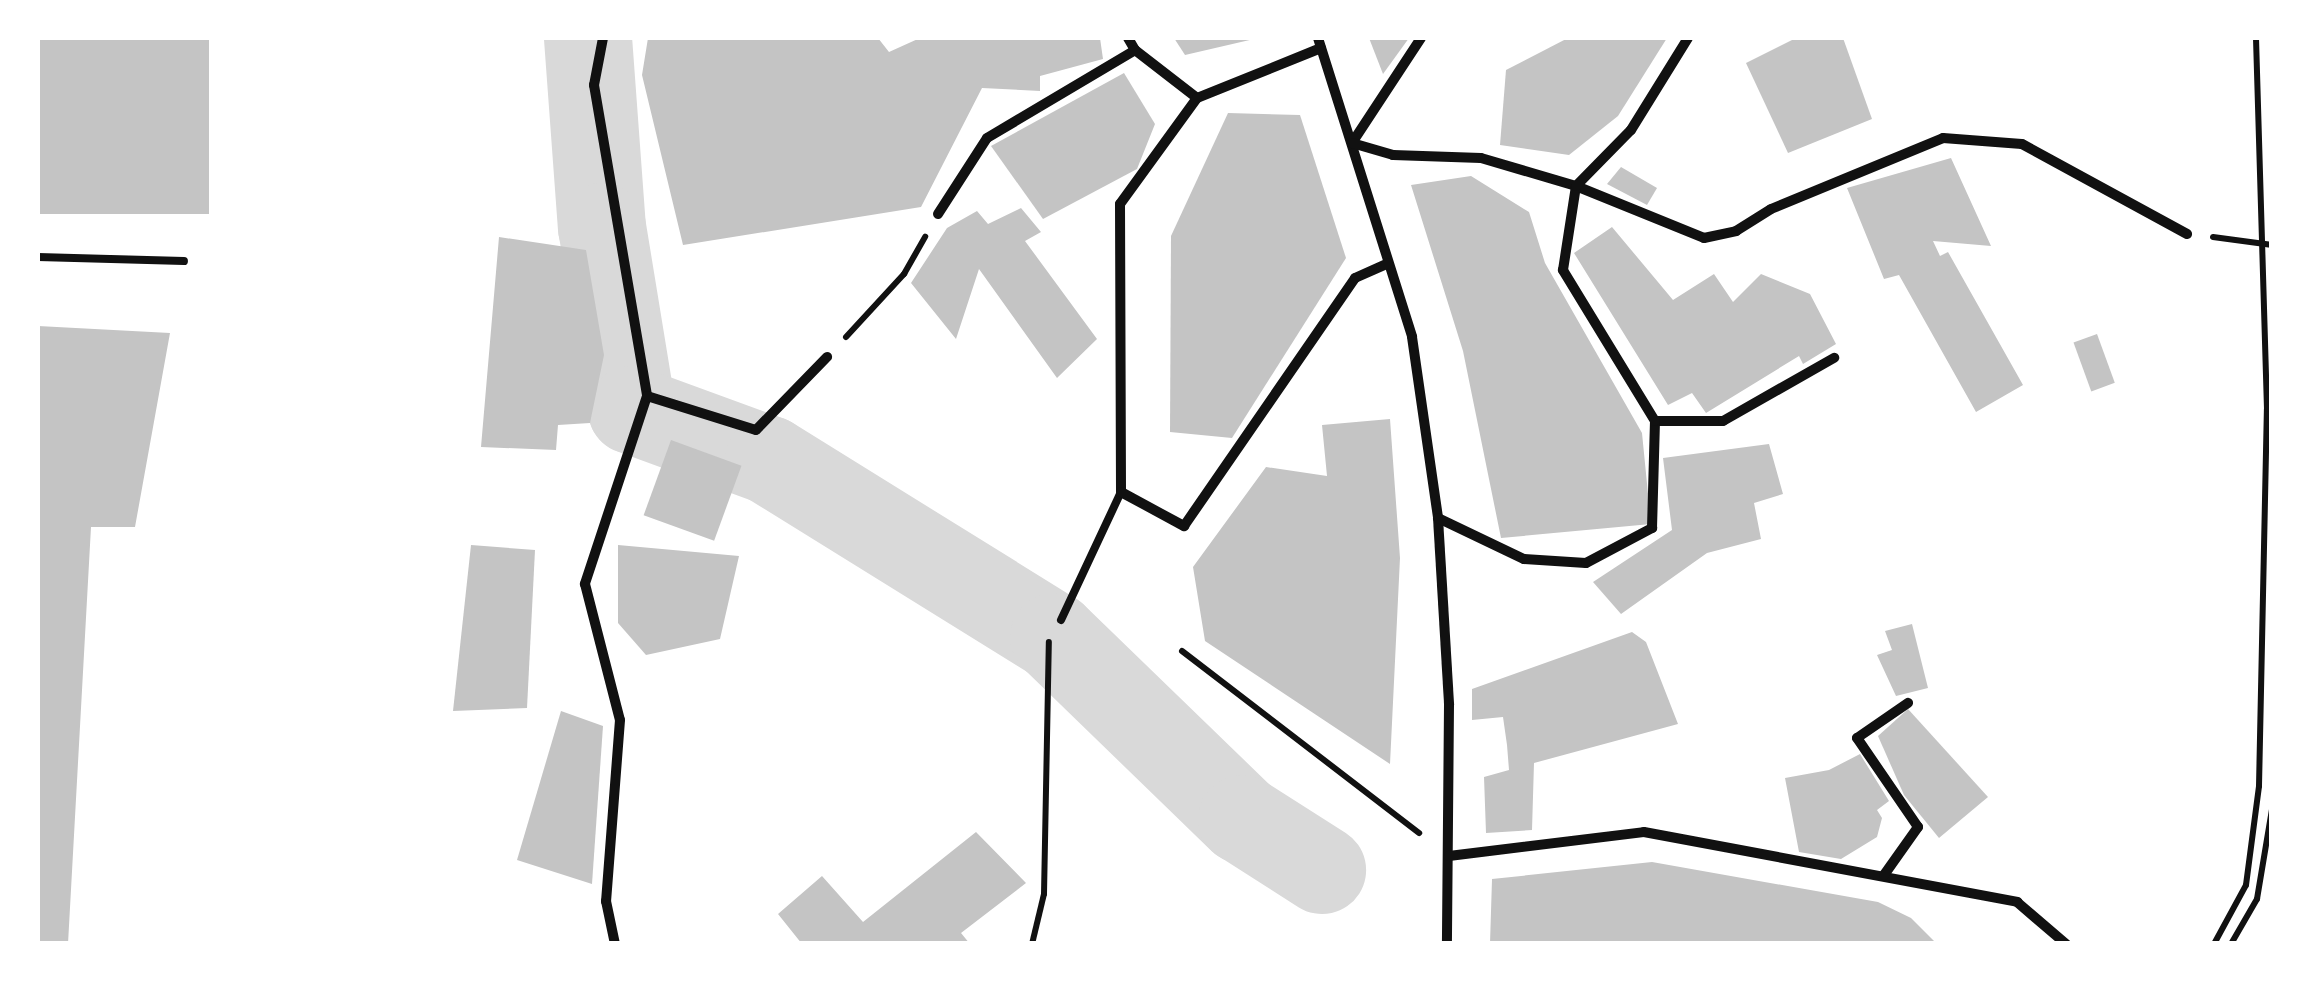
<!DOCTYPE html>
<html>
<head>
<meta charset="utf-8">
<style>
	body { margin:0 }
	#map { position:relative; width:2309px; height:981px; overflow:hidden; background:#fff; font-family:Jost,sans-serif }
	div>[style] { position:absolute }
	.river>* { height:88px; margin:-44px; padding:0 44px; transform-origin:44px; border-radius:44px; background:#d9d9d9 }
	.building>* { inset:0; background:#c4c4c4; transform-origin:0 0 }
	.path>* { height:6px; margin:-3px; padding:0 3px; transform-origin:3px; border-radius:3px; background:#111 }
	.service>* { height:8px; margin:-4px; padding:0 4px; transform-origin:4px; border-radius:4px; background:#111 }
	.minor>* { height:10px; margin:-5px; padding:0 5px; transform-origin:5px; border-radius:5px; background:#111 }
	span { translate:-50% -50%; white-space:nowrap; text-align:center; line-height:1.15; -webkit-text-stroke:8px #fff; paint-order:stroke }
	.frame { position:absolute; inset:0; border:40px solid #fff; pointer-events:none }
</style>
</head>
<body>
<div id="map">
	<div class="river">
		<div style="left:588px;top:38px;width:190px;rotate:85.8deg"></div>
		<div style="left:602px;top:227px;width:185px;rotate:80.7deg"></div>
		<div style="left:632px;top:410px;width:146px;rotate:20.1deg"></div>
		<div style="left:769px;top:460px;width:335px;rotate:31.8deg"></div>
		<div style="left:1054px;top:637px;width:262px;rotate:44.1deg"></div>
		<div style="left:1242px;top:819px;width:95px;rotate:32.5deg"></div>
	</div>
	<div class="building">
		<div style="left:38px;top:38px;width:171px;height:176px"></div>
		<div style="clip-path:polygon(648px 38px,878px 38px,889px 52px,920px 38px,1100px 38px,1103px 59px,1040px 76px,1040px 91px,982px 88px,921px 207px,683px 245px,642px 75px)"></div>
		<div style="clip-path:polygon(1174px 38px,1254px 38px,1254px 39px,1185px 55px)"></div>
		<div style="clip-path:polygon(1369px 38px,1409px 38px,1383px 74px)"></div>
		<div style="clip-path:polygon(1568px 38px,1667px 38px,1618px 116px,1569px 155px,1500px 145px,1506px 70px)"></div>
		<div style="clip-path:polygon(1796px 38px,1843px 38px,1872px 119px,1788px 153px,1746px 63px)"></div>
		<div style="clip-path:polygon(1124px 73px,1155px 124px,1137px 169px,1043px 219px,991px 146px)"></div>
		<div style="clip-path:polygon(1228px 113px,1300px 115px,1346px 258px,1232px 438px,1170px 432px,1171px 236px)"></div>
		<div style="clip-path:polygon(1951px 158px,1991px 246px,1933px 241px,1940px 256px,1948px 252px,2023px 385px,1976px 412px,1899px 275px,1884px 279px,1847px 188px)"></div>
		<div style="clip-path:polygon(1621px 167px,1657px 188px,1647px 205px,1607px 184px)"></div>
		<div style="clip-path:polygon(1471px 176px,1529px 212px,1545px 263px,1642px 433px,1651px 524px,1501px 538px,1463px 351px,1411px 185px)"></div>
		<div style="clip-path:polygon(1021px 208px,1041px 232px,1025px 241px,1097px 339px,1057px 378px,979px 269px,956px 339px,911px 283px,947px 228px,977px 211px,988px 224px)"></div>
		<div style="clip-path:polygon(1612px 227px,1673px 300px,1714px 274px,1733px 302px,1761px 274px,1810px 294px,1836px 344px,1803px 364px,1799px 356px,1706px 413px,1692px 393px,1668px 405px,1574px 253px)"></div>
		<div style="clip-path:polygon(499px 237px,586px 250px,604px 355px,590px 423px,558px 425px,556px 450px,481px 447px)"></div>
		<div style="clip-path:polygon(38px 326px,170px 333px,135px 527px,91px 527px,68px 944px,38px 944px)"></div>
		<div style="left:2097px;top:334px;width:52px;height:25px;rotate:70deg"></div>
		<div style="clip-path:polygon(1390px 419px,1400px 558px,1390px 764px,1205px 641px,1193px 567px,1266px 467px,1327px 476px,1322px 425px)"></div>
		<div style="left:671px;top:440px;width:75px;height:80px;rotate:20deg"></div>
		<div style="clip-path:polygon(1769px 444px,1783px 494px,1754px 503px,1761px 539px,1707px 553px,1621px 614px,1593px 582px,1672px 530px,1663px 458px)"></div>
		<div style="clip-path:polygon(471px 545px,535px 550px,527px 708px,453px 711px)"></div>
		<div style="clip-path:polygon(618px 545px,739px 556px,720px 639px,646px 655px,618px 623px)"></div>
		<div style="clip-path:polygon(1912px 624px,1928px 688px,1896px 696px,1877px 655px,1892px 650px,1885px 631px)"></div>
		<div style="clip-path:polygon(1632px 632px,1646px 642px,1678px 724px,1534px 763px,1532px 830px,1486px 833px,1484px 777px,1509px 770px,1507px 745px,1503px 717px,1472px 720px,1472px 689px)"></div>
		<div style="clip-path:polygon(1908px 709px,1988px 797px,1939px 838px,1904px 795px,1878px 736px)"></div>
		<div style="clip-path:polygon(561px 711px,603px 726px,592px 884px,517px 860px)"></div>
		<div style="clip-path:polygon(1860px 754px,1889px 801px,1877px 810px,1882px 818px,1877px 837px,1841px 859px,1799px 852px,1785px 778px,1829px 770px)"></div>
		<div style="clip-path:polygon(976px 832px,1026px 883px,961px 933px,970px 944px,802px 944px,778px 914px,822px 876px,863px 922px)"></div>
		<div style="clip-path:polygon(1652px 862px,1878px 902px,1911px 918px,1937px 944px,1490px 944px,1492px 879px)"></div>
	</div>
	<div class="path">
		<div style="left:2213px;top:237px;width:60px;rotate:7.7deg"></div>
		<div style="left:846px;top:337px;width:86px;rotate:-47.4deg"></div>
		<div style="left:904px;top:274px;width:43px;rotate:-60.4deg"></div>
		<div style="left:1182px;top:651px;width:299px;rotate:37.5deg"></div>
		<div style="left:1032px;top:944px;width:51px;rotate:-76.5deg"></div>
		<div style="left:1044px;top:894px;width:252px;rotate:-88.9deg"></div>
		<div style="left:2214px;top:944px;width:67px;rotate:-61.5deg"></div>
		<div style="left:2246px;top:885px;width:100px;rotate:-82.5deg"></div>
		<div style="left:2259px;top:786px;width:377px;rotate:-88.8deg"></div>
		<div style="left:2267px;top:409px;width:371px;rotate:-91.7deg"></div>
		<div style="left:2231px;top:944px;width:52px;rotate:-60deg"></div>
		<div style="left:2257px;top:899px;width:91px;rotate:-80.5deg"></div>
	</div>
	<div class="service">
		<div style="left:38px;top:257px;width:146px;rotate:1.6deg"></div>
		<div style="left:1061px;top:620px;width:141px;rotate:-64.9deg"></div>
	</div>
	<div class="minor">
		<div style="left:603px;top:38px;width:48px;rotate:100.8deg"></div>
		<div style="left:594px;top:85px;width:315px;rotate:80.3deg"></div>
		<div style="left:647px;top:396px;width:198px;rotate:108.3deg"></div>
		<div style="left:585px;top:584px;width:140px;rotate:75.6deg"></div>
		<div style="left:620px;top:720px;width:182px;rotate:94.4deg"></div>
		<div style="left:606px;top:901px;width:44px;rotate:78.2deg"></div>
		<div style="left:1128px;top:38px;width:14px;rotate:60deg"></div>
		<div style="left:1135px;top:50px;width:78px;rotate:37.7deg"></div>
		<div style="left:1318px;top:38px;width:313px;rotate:72.5deg"></div>
		<div style="left:1412px;top:337px;width:183px;rotate:81.8deg"></div>
		<div style="left:1438px;top:518px;width:187px;rotate:86.6deg"></div>
		<div style="left:1449px;top:705px;width:239px;rotate:90.5deg"></div>
		<div style="left:1421px;top:38px;width:126px;rotate:123.3deg"></div>
		<div style="left:1352px;top:143px;width:43px;rotate:16.3deg"></div>
		<div style="left:1393px;top:155px;width:88px;rotate:2deg"></div>
		<div style="left:1481px;top:158px;width:99px;rotate:16.4deg"></div>
		<div style="left:1576px;top:186px;width:138px;rotate:22.1deg"></div>
		<div style="left:1704px;top:238px;width:33px;rotate:-12deg"></div>
		<div style="left:1736px;top:231px;width:41px;rotate:-32.2deg"></div>
		<div style="left:1771px;top:209px;width:186px;rotate:-22.4deg"></div>
		<div style="left:1943px;top:138px;width:79px;rotate:4.3deg"></div>
		<div style="left:2022px;top:144px;width:188px;rotate:28.6deg"></div>
		<div style="left:1321px;top:48px;width:134px;rotate:158deg"></div>
		<div style="left:1197px;top:98px;width:131px;rotate:126deg"></div>
		<div style="left:1120px;top:204px;width:288px;rotate:89.8deg"></div>
		<div style="left:1121px;top:492px;width:72px;rotate:28.4deg"></div>
		<div style="left:1184px;top:526px;width:301px;rotate:-55.4deg"></div>
		<div style="left:1355px;top:278px;width:36px;rotate:-24deg"></div>
		<div style="left:938px;top:214px;width:90px;rotate:-57.2deg"></div>
		<div style="left:987px;top:138px;width:172px;rotate:-30.7deg"></div>
		<div style="left:647px;top:396px;width:114px;rotate:17.3deg"></div>
		<div style="left:756px;top:430px;width:102px;rotate:-45.8deg"></div>
		<div style="left:1655px;top:421px;width:68px"></div>
		<div style="left:1723px;top:421px;width:128px;rotate:-29.6deg"></div>
		<div style="left:1438px;top:518px;width:95px;rotate:25.5deg"></div>
		<div style="left:1524px;top:559px;width:62px;rotate:3.7deg"></div>
		<div style="left:1586px;top:563px;width:75px;rotate:-27.9deg"></div>
		<div style="left:1652px;top:528px;width:107px;rotate:-88.4deg"></div>
		<div style="left:1655px;top:421px;width:177px;rotate:-121.4deg"></div>
		<div style="left:1563px;top:270px;width:85px;rotate:-81.2deg"></div>
		<div style="left:1576px;top:186px;width:78px;rotate:-45.5deg"></div>
		<div style="left:1631px;top:130px;width:108px;rotate:-58.2deg"></div>
		<div style="left:1449px;top:856px;width:196px;rotate:-7deg"></div>
		<div style="left:1644px;top:832px;width:380px;rotate:10.6deg"></div>
		<div style="left:2017px;top:902px;width:65px;rotate:40.6deg"></div>
		<div style="left:1884px;top:875px;width:59px;rotate:-54.7deg"></div>
		<div style="left:1918px;top:827px;width:108px;rotate:-124.4deg"></div>
		<div style="left:1857px;top:738px;width:62px;rotate:-34.5deg"></div>
	</div>
	<div class="frame"></div>
</div>
</body>
</html>
